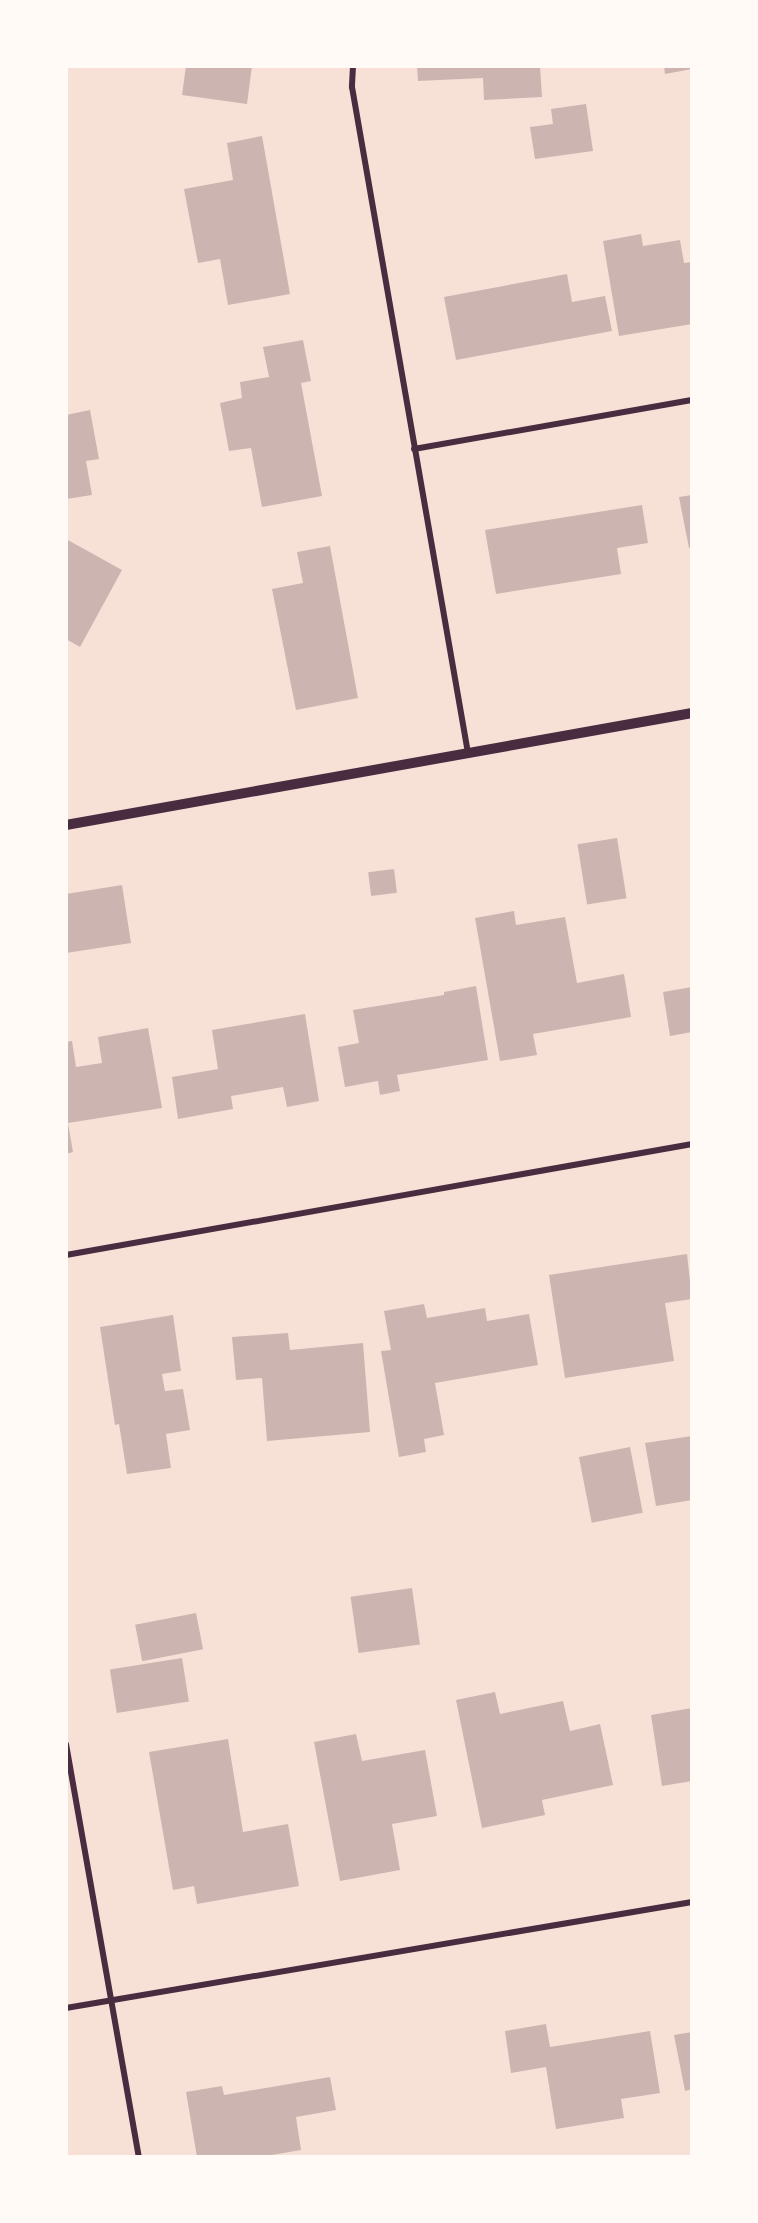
<!DOCTYPE html>
<html>
<head>
<meta charset="utf-8">
<style>
	body { margin:0 }
	#map { position:relative; width:758px; height:2223px; overflow:hidden; background:#f7e1d7; font-family:"Fira Sans",sans-serif }
	div>[style] { position:absolute }
	.building>* { inset:0; background:#ccb4b1; transform-origin:0 0 }
	.minor>* { height:6px; margin:-3px; padding:0 3px; transform-origin:3px; border-radius:3px; background:#4a2c40 }
	.tertiary>* { height:10px; margin:-5px; padding:0 5px; transform-origin:5px; border-radius:5px; background:#4a2c40 }
	span { translate:-50% -50%; white-space:nowrap; text-align:center; line-height:1.15; -webkit-text-stroke:6px #fffaf5; paint-order:stroke }
	.frame { position:absolute; inset:0; border:68px solid #fffaf5; pointer-events:none }
</style>
</head>
<body>
<div id="map">
	<div class="building">
		<div style="clip-path:polygon(186px 66px,252px 66px,247px 104px,182px 95px)"></div>
		<div style="clip-path:polygon(417px 66px,540px 66px,542px 97px,484px 100px,483px 78px,418px 81px)"></div>
		<div style="clip-path:polygon(664px 66px,692px 66px,692px 69px,665px 74px)"></div>
		<div style="clip-path:polygon(586px 104px,593px 151px,535px 159px,530px 127px,553px 124px,551px 109px)"></div>
		<div style="clip-path:polygon(262px 136px,290px 294px,228px 305px,220px 259px,198px 263px,184px 189px,233px 180px,227px 143px)"></div>
		<div style="clip-path:polygon(641px 234px,643px 246px,680px 240px,684px 263px,692px 262px,692px 324px,619px 336px,603px 241px)"></div>
		<div style="clip-path:polygon(567px 274px,572px 302px,605px 296px,612px 331px,456px 360px,444px 297px)"></div>
		<div style="clip-path:polygon(303px 340px,311px 381px,301px 383px,322px 496px,262px 507px,251px 448px,229px 451px,220px 403px,242px 398px,240px 382px,269px 377px,263px 347px)"></div>
		<div style="clip-path:polygon(90px 410px,99px 459px,86px 461px,92px 495px,66px 499px,66px 415px)"></div>
		<div style="clip-path:polygon(692px 495px,692px 548px,689px 548px,679px 497px)"></div>
		<div style="clip-path:polygon(642px 505px,648px 543px,617px 548px,621px 574px,496px 594px,485px 530px)"></div>
		<div style="clip-path:polygon(66px 539px,122px 570px,80px 647px,66px 639px)"></div>
		<div style="clip-path:polygon(330px 546px,358px 698px,296px 710px,272px 589px,303px 583px,297px 552px)"></div>
		<div style="left:617px;top:838px;width:61px;height:40px;rotate:81deg"></div>
		<div style="left:394px;top:869px;width:24px;height:26px;rotate:83deg"></div>
		<div style="clip-path:polygon(122px 885px,131px 943px,66px 953px,66px 894px)"></div>
		<div style="clip-path:polygon(514px 911px,516px 925px,565px 917px,577px 983px,624px 974px,631px 1017px,533px 1034px,537px 1055px,500px 1061px,475px 918px)"></div>
		<div style="clip-path:polygon(476px 986px,488px 1060px,397px 1075px,400px 1091px,380px 1095px,378px 1081px,345px 1087px,338px 1047px,359px 1043px,353px 1010px,444px 995px,444px 992px)"></div>
		<div style="clip-path:polygon(692px 987px,692px 1032px,670px 1036px,663px 992px)"></div>
		<div style="clip-path:polygon(305px 1014px,319px 1101px,287px 1107px,283px 1087px,231px 1096px,233px 1109px,178px 1119px,172px 1077px,218px 1069px,212px 1030px)"></div>
		<div style="clip-path:polygon(148px 1028px,162px 1108px,68px 1123px,73px 1152px,66px 1154px,66px 1042px,72px 1041px,76px 1067px,102px 1063px,98px 1037px)"></div>
		<div style="clip-path:polygon(687px 1254px,692px 1299px,665px 1303px,674px 1361px,565px 1378px,549px 1275px)"></div>
		<div style="clip-path:polygon(424px 1304px,427px 1318px,485px 1308px,487px 1321px,529px 1314px,538px 1365px,435px 1383px,444px 1435px,424px 1439px,426px 1452px,399px 1457px,381px 1351px,391px 1350px,384px 1311px)"></div>
		<div style="clip-path:polygon(173px 1315px,181px 1371px,162px 1374px,165px 1391px,183px 1389px,190px 1430px,166px 1434px,171px 1468px,127px 1474px,119px 1424px,115px 1425px,100px 1327px)"></div>
		<div style="clip-path:polygon(288px 1333px,290px 1350px,363px 1343px,370px 1432px,267px 1441px,262px 1378px,236px 1380px,232px 1337px)"></div>
		<div style="clip-path:polygon(692px 1436px,692px 1500px,656px 1506px,645px 1443px)"></div>
		<div style="left:630px;top:1447px;width:67px;height:52px;rotate:79deg"></div>
		<div style="left:412px;top:1588px;width:57px;height:62px;rotate:82deg"></div>
		<div style="left:196px;top:1613px;width:37px;height:62px;rotate:79deg"></div>
		<div style="left:182px;top:1658px;width:44px;height:73px;rotate:81deg"></div>
		<div style="clip-path:polygon(495px 1692px,500px 1714px,563px 1701px,570px 1731px,600px 1724px,613px 1785px,542px 1800px,545px 1815px,482px 1828px,456px 1700px)"></div>
		<div style="clip-path:polygon(692px 1708px,692px 1781px,662px 1786px,651px 1715px)"></div>
		<div style="clip-path:polygon(356px 1734px,362px 1761px,425px 1750px,437px 1816px,392px 1824px,400px 1870px,340px 1881px,314px 1742px)"></div>
		<div style="clip-path:polygon(228px 1739px,243px 1832px,288px 1824px,299px 1886px,197px 1904px,194px 1886px,173px 1890px,149px 1752px)"></div>
		<div style="clip-path:polygon(546px 2024px,550px 2047px,650px 2031px,660px 2093px,621px 2099px,624px 2118px,556px 2129px,546px 2067px,511px 2073px,505px 2031px)"></div>
		<div style="clip-path:polygon(692px 2032px,692px 2089px,685px 2091px,674px 2035px)"></div>
		<div style="clip-path:polygon(330px 2077px,336px 2110px,296px 2117px,301px 2150px,260px 2157px,197px 2157px,186px 2092px,222px 2086px,224px 2095px)"></div>
	</div>
	<div class="minor">
		<div style="left:353px;top:66px;width:21px;rotate:93deg"></div>
		<div style="left:352px;top:87px;width:676px;rotate:80.12deg"></div>
		<div style="left:414px;top:449px;width:282px;rotate:-10deg"></div>
		<div style="left:66px;top:1255px;width:636px;rotate:-10.05deg"></div>
		<div style="left:66px;top:1744px;width:419px;rotate:80deg"></div>
		<div style="left:66px;top:2008px;width:635px;rotate:-9.61deg"></div>
	</div>
	<div class="tertiary">
		<div style="left:66px;top:825px;width:636px;rotate:-10.14deg"></div>
	</div>
	<div class="frame"></div>
</div>
</body>
</html>
